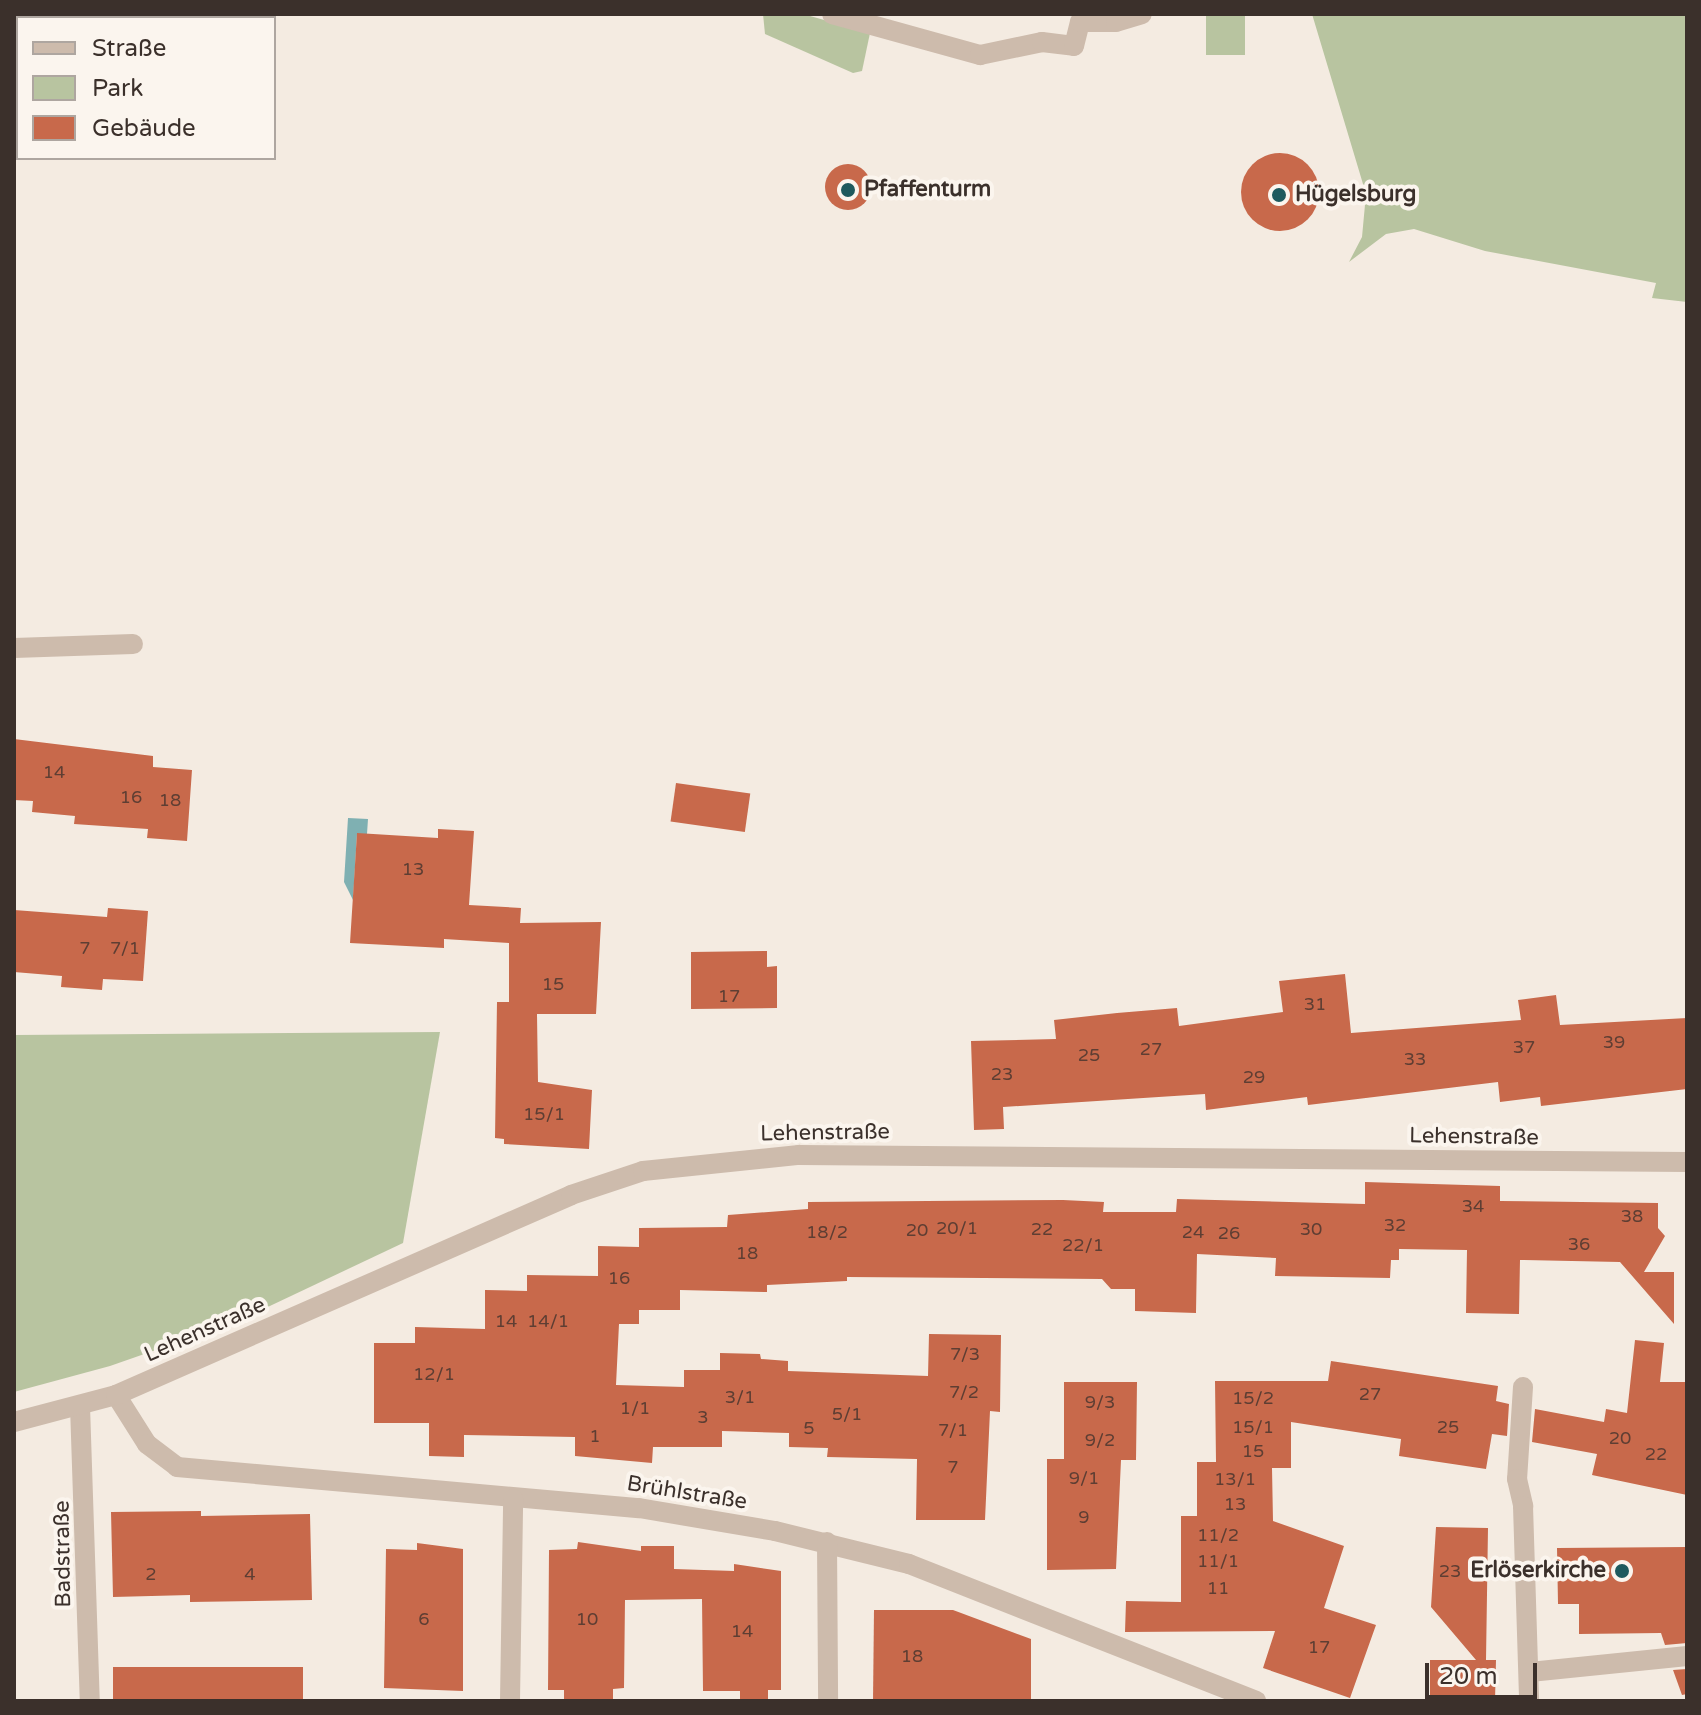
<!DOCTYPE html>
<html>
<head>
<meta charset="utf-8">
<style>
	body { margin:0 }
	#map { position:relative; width:1701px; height:1715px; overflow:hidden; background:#f4ebe1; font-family:"Varela Round",sans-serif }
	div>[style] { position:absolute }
	.green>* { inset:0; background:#b8c4a0; transform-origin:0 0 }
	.water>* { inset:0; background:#7fb0b2 }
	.building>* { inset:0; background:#c8694b; transform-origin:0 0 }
	.round { border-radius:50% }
	.minor>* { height:20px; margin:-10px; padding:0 10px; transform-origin:10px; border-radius:10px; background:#cdbbac }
	.dots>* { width:22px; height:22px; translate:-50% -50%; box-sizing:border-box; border:4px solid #fbf5ee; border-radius:50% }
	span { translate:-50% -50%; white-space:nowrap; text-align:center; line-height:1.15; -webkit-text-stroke:8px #fbf5ee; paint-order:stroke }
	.number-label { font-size:18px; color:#5e3e33 }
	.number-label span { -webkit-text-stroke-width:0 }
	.poi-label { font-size:22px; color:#3b302b; font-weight:700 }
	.left { translate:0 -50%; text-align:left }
	.right { translate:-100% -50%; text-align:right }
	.street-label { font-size:22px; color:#3b302b }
	.frame { position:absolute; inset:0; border:16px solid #3b302b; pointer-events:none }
	.legend { position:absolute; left:16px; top:16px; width:260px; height:144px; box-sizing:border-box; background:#fbf5ee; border:2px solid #aea6a0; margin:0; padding:10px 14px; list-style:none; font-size:24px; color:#3b302b }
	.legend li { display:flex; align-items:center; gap:16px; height:40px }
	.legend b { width:40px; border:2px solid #aea6a0 }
	.scale { position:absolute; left:1425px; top:1663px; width:112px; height:36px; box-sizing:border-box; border:4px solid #3b302b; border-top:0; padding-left:10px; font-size:24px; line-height:28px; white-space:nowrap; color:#3b302b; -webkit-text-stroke:6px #fbf5ee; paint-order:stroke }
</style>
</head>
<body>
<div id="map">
	<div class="green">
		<div style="clip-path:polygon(763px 14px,803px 14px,870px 33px,862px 71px,853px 73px,765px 34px)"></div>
		<div style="left:1206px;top:14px;width:39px;height:41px"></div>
		<div style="clip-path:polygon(1312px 14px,1687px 14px,1687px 302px,1652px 298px,1656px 283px,1485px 251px,1414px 229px,1386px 234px,1349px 262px,1362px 237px,1366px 194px)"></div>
		<div style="clip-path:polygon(440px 1032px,403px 1243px,236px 1322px,110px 1366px,14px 1392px,14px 1035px)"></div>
	</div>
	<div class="water">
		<div style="clip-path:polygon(348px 818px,368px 819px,367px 834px,357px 834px,353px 900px,344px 882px)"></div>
	</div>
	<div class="building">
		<div class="round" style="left:1241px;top:153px;width:78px;height:78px"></div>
		<div class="round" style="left:825px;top:164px;width:46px;height:46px"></div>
		<div style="clip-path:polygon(14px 739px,153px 756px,153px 767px,192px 770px,187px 841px,147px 838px,148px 829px,74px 824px,75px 816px,32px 812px,33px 801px,14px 800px)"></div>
		<div style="left:676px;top:783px;width:75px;height:39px;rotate:8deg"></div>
		<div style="clip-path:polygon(438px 829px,474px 831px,469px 905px,521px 908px,520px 923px,601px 922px,596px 1014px,537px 1014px,538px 1082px,592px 1090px,589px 1149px,504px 1144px,504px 1139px,495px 1138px,497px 1002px,509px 1002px,509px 943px,444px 939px,444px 948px,350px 943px,357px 833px,438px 838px)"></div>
		<div style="clip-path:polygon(108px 908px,148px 911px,143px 981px,103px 979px,102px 990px,61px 987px,62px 976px,14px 972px,14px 910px,107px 917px)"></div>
		<div style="clip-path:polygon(767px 951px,767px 967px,777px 966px,777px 1008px,691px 1009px,691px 952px)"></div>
		<div style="clip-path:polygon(1345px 974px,1351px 1033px,1521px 1020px,1518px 1000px,1556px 995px,1560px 1025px,1687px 1018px,1687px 1089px,1541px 1106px,1540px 1097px,1500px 1102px,1498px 1082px,1308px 1105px,1307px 1097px,1206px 1110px,1205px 1094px,1003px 1107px,1004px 1129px,974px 1130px,971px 1041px,1056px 1039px,1054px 1020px,1117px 1013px,1177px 1008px,1179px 1026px,1283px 1012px,1279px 981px)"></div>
		<div style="clip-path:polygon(1365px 1182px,1500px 1186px,1500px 1201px,1658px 1203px,1658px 1228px,1665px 1236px,1644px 1272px,1674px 1272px,1674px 1324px,1620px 1262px,1520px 1260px,1519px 1314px,1466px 1313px,1467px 1250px,1399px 1249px,1399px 1260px,1391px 1260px,1390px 1278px,1275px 1276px,1276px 1258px,1197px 1254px,1196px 1313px,1135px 1311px,1135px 1289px,1111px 1289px,1102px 1279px,847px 1277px,847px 1281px,767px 1285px,767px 1292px,680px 1290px,680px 1310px,639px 1310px,639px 1324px,619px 1324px,616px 1385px,684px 1387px,684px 1370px,720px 1370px,720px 1353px,760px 1354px,761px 1359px,788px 1361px,788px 1371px,928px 1376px,929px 1334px,1001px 1335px,1000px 1412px,990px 1411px,985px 1520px,916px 1520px,917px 1459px,827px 1457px,828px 1448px,789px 1447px,789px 1433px,722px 1431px,722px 1447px,653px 1447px,652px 1463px,575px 1456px,575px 1437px,464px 1435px,464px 1457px,429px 1456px,429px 1423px,374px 1423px,374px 1343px,415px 1343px,415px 1327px,485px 1329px,485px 1290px,527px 1291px,527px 1275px,598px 1276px,598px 1246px,639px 1247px,639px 1228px,727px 1227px,728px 1215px,808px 1209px,808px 1202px,1063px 1200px,1104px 1202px,1103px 1212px,1176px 1212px,1177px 1199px,1365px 1204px)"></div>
		<div style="clip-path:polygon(1635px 1340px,1664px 1343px,1660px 1382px,1687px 1382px,1687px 1495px,1592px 1475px,1597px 1454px,1532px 1442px,1535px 1409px,1604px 1422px,1606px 1409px,1627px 1413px)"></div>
		<div style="clip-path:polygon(1331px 1361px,1498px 1386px,1496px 1401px,1509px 1404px,1507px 1436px,1492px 1434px,1486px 1469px,1399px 1456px,1401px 1439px,1291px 1422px,1291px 1468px,1272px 1468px,1273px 1521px,1344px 1546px,1324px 1608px,1376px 1625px,1350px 1698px,1263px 1668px,1275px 1631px,1125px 1632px,1126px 1601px,1181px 1602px,1181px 1516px,1197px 1516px,1197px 1462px,1216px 1462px,1215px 1381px,1328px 1381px)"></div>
		<div style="clip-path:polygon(1064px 1382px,1137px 1382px,1136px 1460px,1121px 1460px,1116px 1569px,1047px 1570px,1047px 1459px,1064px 1459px)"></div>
		<div style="clip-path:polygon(201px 1511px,201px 1516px,310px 1514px,312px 1600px,190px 1602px,190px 1595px,113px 1597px,111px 1512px)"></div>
		<div style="clip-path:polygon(1436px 1527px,1488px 1528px,1486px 1660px,1496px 1660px,1495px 1701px,1430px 1701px,1430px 1660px,1476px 1660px,1431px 1607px)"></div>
		<div style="clip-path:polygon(578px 1542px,641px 1551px,641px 1546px,674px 1546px,674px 1569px,734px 1571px,734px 1564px,781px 1571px,781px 1690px,768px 1690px,768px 1701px,740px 1701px,740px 1691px,703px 1691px,702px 1599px,625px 1600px,624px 1688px,613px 1689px,613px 1701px,564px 1701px,564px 1690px,548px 1690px,549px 1550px,577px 1549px)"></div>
		<div style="clip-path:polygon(417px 1543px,463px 1549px,463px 1691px,384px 1688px,386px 1549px,417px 1550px)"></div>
		<div style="clip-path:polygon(1687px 1547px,1687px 1643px,1665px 1645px,1661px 1633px,1579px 1634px,1579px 1604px,1558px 1604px,1557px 1548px)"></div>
		<div style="clip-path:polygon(874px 1610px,953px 1610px,1031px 1639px,1031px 1701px,873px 1701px)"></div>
		<div style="left:303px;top:1667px;width:34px;height:190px;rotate:90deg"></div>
		<div style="clip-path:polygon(1687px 1669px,1687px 1694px,1682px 1695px,1673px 1670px)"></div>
	</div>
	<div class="minor">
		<div style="left:832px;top:14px;width:154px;rotate:15.5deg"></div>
		<div style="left:980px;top:55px;width:63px;rotate:-11.8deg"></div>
		<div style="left:1042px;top:42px;width:32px;rotate:7deg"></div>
		<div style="left:1074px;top:46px;width:25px;rotate:-76deg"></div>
		<div style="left:1080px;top:22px;width:36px"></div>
		<div style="left:1116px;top:22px;width:27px;rotate:-17deg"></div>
		<div style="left:14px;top:648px;width:119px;rotate:-1.9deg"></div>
		<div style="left:1523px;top:1387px;width:92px;rotate:93.7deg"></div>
		<div style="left:1517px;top:1479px;width:28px;rotate:77deg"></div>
		<div style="left:1523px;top:1506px;width:195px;rotate:88.2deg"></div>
		<div style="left:116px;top:1395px;width:58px;rotate:57.7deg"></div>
		<div style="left:147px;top:1444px;width:38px;rotate:37deg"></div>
		<div style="left:177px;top:1467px;width:464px;rotate:5.1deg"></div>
		<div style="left:639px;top:1508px;width:138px;rotate:9.6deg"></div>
		<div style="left:775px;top:1531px;width:138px;rotate:13.8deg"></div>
		<div style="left:909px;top:1564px;width:373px;rotate:21.5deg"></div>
		<div style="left:80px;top:1406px;width:295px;rotate:88.1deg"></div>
		<div style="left:14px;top:1422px;width:106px;rotate:-14.8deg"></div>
		<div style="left:116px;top:1395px;width:497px;rotate:-23.7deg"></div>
		<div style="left:571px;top:1195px;width:76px;rotate:-18.4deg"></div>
		<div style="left:643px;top:1171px;width:157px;rotate:-5.9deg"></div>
		<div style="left:799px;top:1155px;width:888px;rotate:0.45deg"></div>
		<div style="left:827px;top:1542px;width:159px;rotate:89.6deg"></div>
		<div style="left:1530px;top:1672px;width:158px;rotate:-5.8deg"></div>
		<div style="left:510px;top:1701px;width:202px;rotate:-89.1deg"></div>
	</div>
	<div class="dots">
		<div style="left:848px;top:190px;background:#1f5a5e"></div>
		<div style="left:1279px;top:195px;background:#1f5a5e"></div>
		<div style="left:1622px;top:1571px;background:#1f5a5e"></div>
	</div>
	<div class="number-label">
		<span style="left:54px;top:772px">14</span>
		<span style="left:131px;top:797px">16</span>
		<span style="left:170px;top:800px">18</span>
		<span style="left:413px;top:869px">13</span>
		<span style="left:85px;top:948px">7</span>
		<span style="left:125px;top:948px">7/1</span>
		<span style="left:553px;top:984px">15</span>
		<span style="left:729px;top:996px">17</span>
		<span style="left:1315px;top:1004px">31</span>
		<span style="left:1614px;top:1042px">39</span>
		<span style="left:1524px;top:1047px">37</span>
		<span style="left:1151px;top:1049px">27</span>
		<span style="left:1089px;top:1055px">25</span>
		<span style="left:1415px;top:1059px">33</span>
		<span style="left:1002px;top:1074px">23</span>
		<span style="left:1254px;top:1077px">29</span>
		<span style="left:544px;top:1114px">15/1</span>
		<span style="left:1473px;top:1206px">34</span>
		<span style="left:1632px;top:1216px">38</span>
		<span style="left:1395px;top:1225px">32</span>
		<span style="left:957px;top:1228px">20/1</span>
		<span style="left:1042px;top:1229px">22</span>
		<span style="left:1311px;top:1229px">30</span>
		<span style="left:917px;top:1230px">20</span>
		<span style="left:827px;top:1232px">18/2</span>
		<span style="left:1193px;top:1232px">24</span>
		<span style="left:1229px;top:1233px">26</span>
		<span style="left:1579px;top:1244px">36</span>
		<span style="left:1083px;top:1245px">22/1</span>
		<span style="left:747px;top:1253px">18</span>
		<span style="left:619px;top:1278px">16</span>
		<span style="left:506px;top:1321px">14</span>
		<span style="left:548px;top:1321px">14/1</span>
		<span style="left:965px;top:1354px">7/3</span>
		<span style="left:434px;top:1374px">12/1</span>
		<span style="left:964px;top:1392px">7/2</span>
		<span style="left:1370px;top:1394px">27</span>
		<span style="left:740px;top:1397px">3/1</span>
		<span style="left:1253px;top:1398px">15/2</span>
		<span style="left:1100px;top:1402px">9/3</span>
		<span style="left:635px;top:1408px">1/1</span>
		<span style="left:847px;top:1414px">5/1</span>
		<span style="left:703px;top:1417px">3</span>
		<span style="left:1253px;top:1427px">15/1</span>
		<span style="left:1448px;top:1427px">25</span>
		<span style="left:809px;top:1428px">5</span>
		<span style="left:953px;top:1430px">7/1</span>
		<span style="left:595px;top:1436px">1</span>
		<span style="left:1620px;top:1438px">20</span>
		<span style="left:1100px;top:1440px">9/2</span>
		<span style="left:1253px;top:1451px">15</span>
		<span style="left:1656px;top:1454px">22</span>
		<span style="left:953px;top:1467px">7</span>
		<span style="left:1084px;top:1478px">9/1</span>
		<span style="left:1235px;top:1479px">13/1</span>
		<span style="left:1235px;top:1504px">13</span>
		<span style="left:1084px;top:1517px">9</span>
		<span style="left:1218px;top:1535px">11/2</span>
		<span style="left:1218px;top:1561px">11/1</span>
		<span style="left:1450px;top:1571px">23</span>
		<span style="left:151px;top:1574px">2</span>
		<span style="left:250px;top:1574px">4</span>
		<span style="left:1218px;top:1588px">11</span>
		<span style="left:424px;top:1619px">6</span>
		<span style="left:587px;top:1619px">10</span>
		<span style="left:742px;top:1631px">14</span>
		<span style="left:1319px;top:1647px">17</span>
		<span style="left:912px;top:1656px">18</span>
	</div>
	<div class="poi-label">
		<span class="left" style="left:864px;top:190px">Pfaffenturm</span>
		<span class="left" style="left:1295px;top:195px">Hügelsburg</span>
		<span class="right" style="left:1606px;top:1571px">Erlöserkirche</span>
	</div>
	<div class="street-label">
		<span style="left:825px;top:1133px;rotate:-1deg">Lehenstraße</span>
		<span style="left:1474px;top:1137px;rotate:1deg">Lehenstraße</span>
		<span style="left:205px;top:1330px;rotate:-24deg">Lehenstraße</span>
		<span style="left:687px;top:1493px;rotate:9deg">Brühlstraße</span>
		<span style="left:63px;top:1554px;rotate:-91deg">Badstraße</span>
	</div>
	<div class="frame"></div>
	<ul class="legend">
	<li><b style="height:10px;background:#cdbbac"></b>Straße</li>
	<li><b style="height:22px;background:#b8c4a0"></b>Park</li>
	<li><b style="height:22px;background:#c8694b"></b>Gebäude</li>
	</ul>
	<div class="scale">20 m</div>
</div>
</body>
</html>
